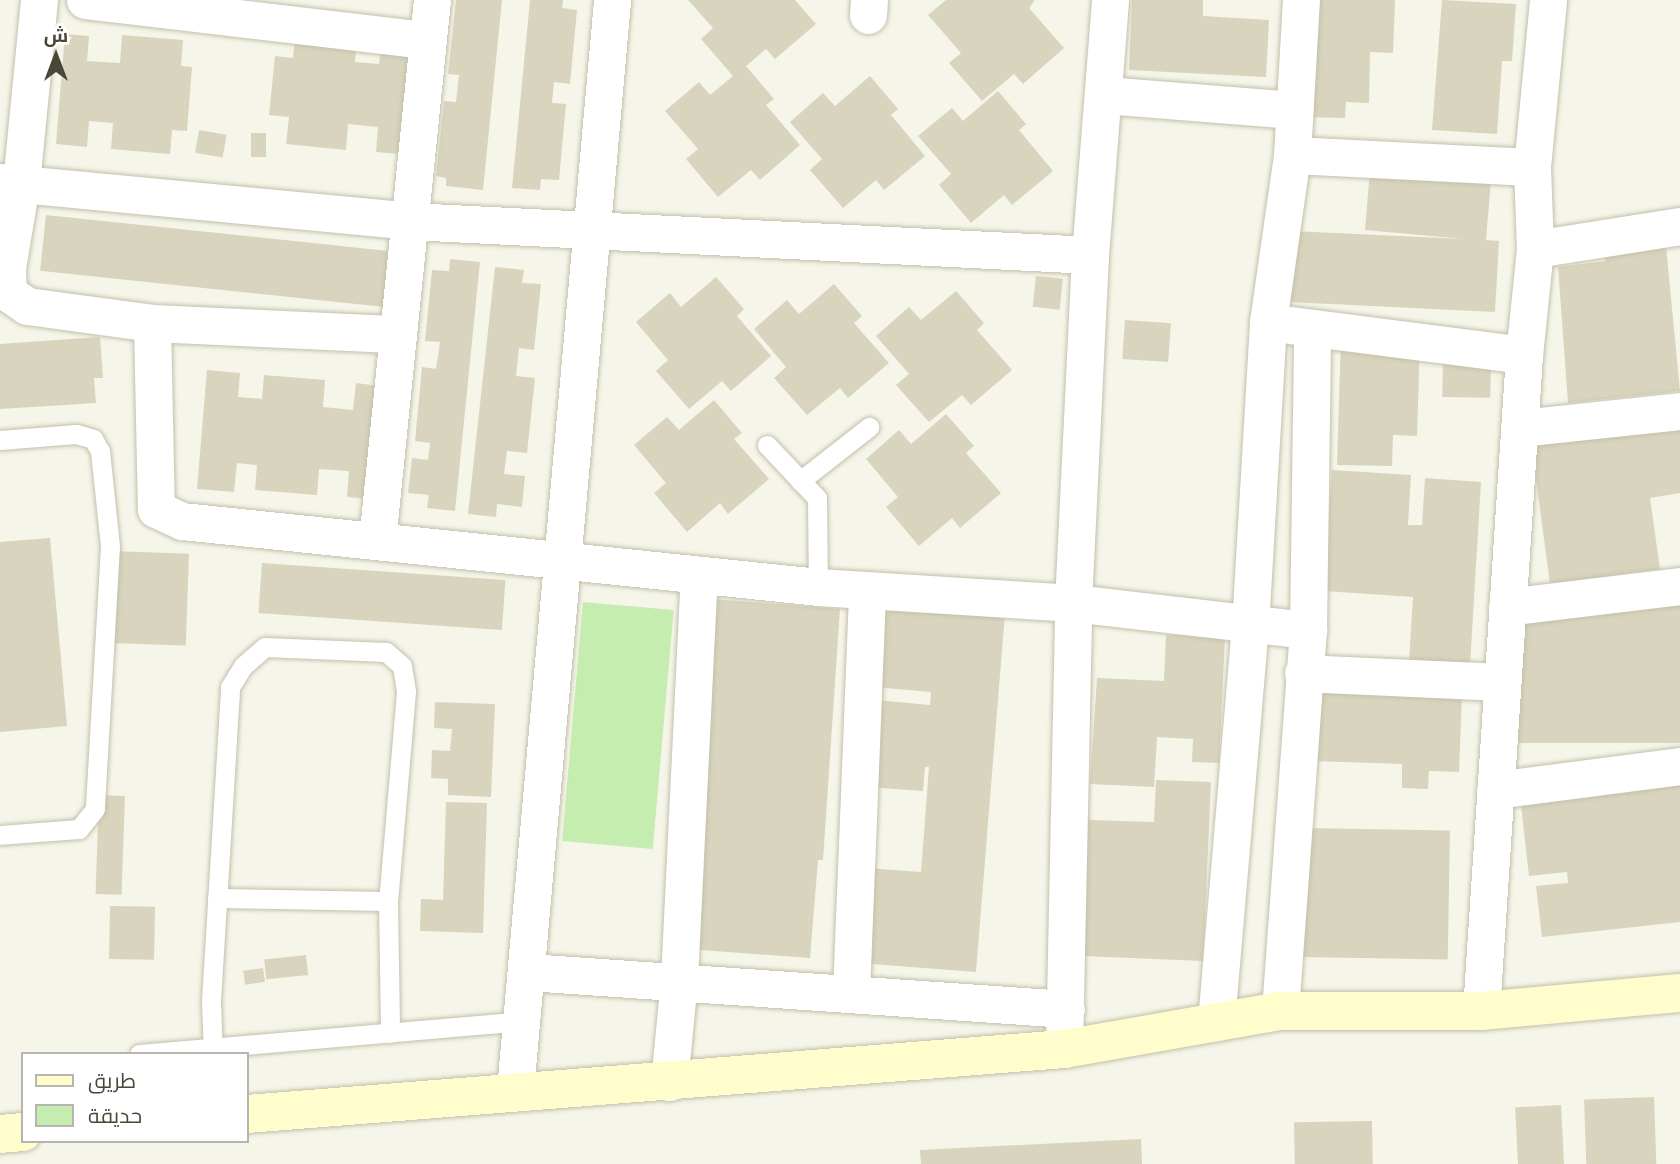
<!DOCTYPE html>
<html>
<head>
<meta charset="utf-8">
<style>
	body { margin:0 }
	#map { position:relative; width:1680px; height:1164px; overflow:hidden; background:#f6f5ea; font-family:"Golos Text",Cairo,sans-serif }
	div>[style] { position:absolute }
	.green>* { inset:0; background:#c5edb0; transform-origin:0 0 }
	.building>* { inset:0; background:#d9d4be; transform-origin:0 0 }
	.roads { filter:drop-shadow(0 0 2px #c3c0ab) drop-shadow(0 0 2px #c3c0ab) }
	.service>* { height:19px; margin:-9.5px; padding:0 9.5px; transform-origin:9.5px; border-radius:9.5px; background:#fff }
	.minor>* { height:37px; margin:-18.5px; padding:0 18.5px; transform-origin:18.5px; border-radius:18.5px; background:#fff }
	.secondary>* { height:38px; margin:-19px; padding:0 19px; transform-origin:19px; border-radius:19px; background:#fffdcb }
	span { translate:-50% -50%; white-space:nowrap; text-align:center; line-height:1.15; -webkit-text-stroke:5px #fff; paint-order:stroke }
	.legend { position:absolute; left:21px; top:1052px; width:228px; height:91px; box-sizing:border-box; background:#fff; border:2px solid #b7b5af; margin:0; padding:9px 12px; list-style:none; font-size:21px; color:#4b4737 }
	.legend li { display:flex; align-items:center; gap:14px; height:35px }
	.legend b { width:35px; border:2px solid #b7b5af }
	.north { position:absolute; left:21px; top:21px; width:70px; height:70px; -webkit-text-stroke:5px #fff; paint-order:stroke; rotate:0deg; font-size:19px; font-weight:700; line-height:28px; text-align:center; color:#4b4737 }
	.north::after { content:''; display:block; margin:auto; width:24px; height:32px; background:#4b4737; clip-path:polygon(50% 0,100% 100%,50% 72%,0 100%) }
</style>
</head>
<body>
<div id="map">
	<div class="green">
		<div style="left:583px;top:602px;width:91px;height:240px;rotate:5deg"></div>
	</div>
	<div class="building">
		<div style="clip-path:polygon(456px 0,502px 0,483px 190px,446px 186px,446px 178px,436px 176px,444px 101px,456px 102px,459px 75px,448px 74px)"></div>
		<div style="clip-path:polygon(530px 0,563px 0,562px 8px,577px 10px,570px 84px,554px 82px,552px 103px,566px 104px,559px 180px,541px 179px,540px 190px,512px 188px)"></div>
		<div style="clip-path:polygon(688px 0,795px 0,816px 24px,775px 59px,766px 49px,746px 66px,774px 99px,766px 105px,800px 145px,760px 180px,751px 170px,718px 197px,686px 159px,698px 149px,665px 111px,699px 82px,710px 95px,733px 76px,701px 39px,713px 28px)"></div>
		<div style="clip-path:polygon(946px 0,1035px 0,1029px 8px,1064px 48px,1023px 84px,1014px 74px,982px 101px,949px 63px,961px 53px,928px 15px)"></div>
		<div style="clip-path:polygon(1132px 0,1203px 0,1203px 16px,1269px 20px,1266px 77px,1129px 70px)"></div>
		<div style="clip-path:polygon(1306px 0,1395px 0,1393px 53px,1370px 52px,1369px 103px,1346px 102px,1345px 118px,1303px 117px)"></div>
		<div style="clip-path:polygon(1442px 0,1516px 4px,1512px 61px,1502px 61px,1497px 134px,1432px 130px)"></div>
		<div style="clip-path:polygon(296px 29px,357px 35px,355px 62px,379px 64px,382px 42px,411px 44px,400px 154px,376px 152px,378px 127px,348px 124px,346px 150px,286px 144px,289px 117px,269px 115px,275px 56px,293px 58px)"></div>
		<div style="clip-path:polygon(65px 34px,89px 36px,87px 61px,120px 63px,122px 35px,183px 40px,181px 66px,192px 67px,187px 131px,172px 130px,170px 154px,111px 149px,113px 123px,89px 121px,87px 147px,56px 144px)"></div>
		<div style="clip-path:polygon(870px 76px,898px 109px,891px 115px,925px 156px,884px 190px,876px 180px,843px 208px,810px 170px,822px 159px,790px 122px,823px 93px,835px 106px)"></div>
		<div style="clip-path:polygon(998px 91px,1026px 124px,1019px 130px,1053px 171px,1012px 205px,1004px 195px,971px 223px,939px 185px,951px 174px,918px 136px,952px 108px,963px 121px)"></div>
		<div style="left:199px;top:130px;width:28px;height:23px;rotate:10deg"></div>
		<div style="left:266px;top:133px;width:24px;height:15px;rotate:90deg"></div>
		<div style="clip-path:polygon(1370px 170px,1491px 180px,1486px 240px,1499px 241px,1495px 312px,1289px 302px,1292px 231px,1464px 239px,1365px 230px)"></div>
		<div style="left:46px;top:215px;width:351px;height:56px;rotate:6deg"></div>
		<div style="clip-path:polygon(1666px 246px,1680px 391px,1568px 403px,1558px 267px,1605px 261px,1604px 253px)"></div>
		<div style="clip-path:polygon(450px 259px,480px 262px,455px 511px,427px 508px,429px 495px,408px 493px,412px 458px,428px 460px,430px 443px,415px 441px,422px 367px,436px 369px,440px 342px,425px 341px,432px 270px,449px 271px)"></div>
		<div style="clip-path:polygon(495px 267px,524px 270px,522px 283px,541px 284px,534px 350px,519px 348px,516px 376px,535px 378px,527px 453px,507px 451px,504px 474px,525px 476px,522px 507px,497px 504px,496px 517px,468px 514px)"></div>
		<div style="left:1036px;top:276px;width:27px;height:31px;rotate:6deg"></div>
		<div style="clip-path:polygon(716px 277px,744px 309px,737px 316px,771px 356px,731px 391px,722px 381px,689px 409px,656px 371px,668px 360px,636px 322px,670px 293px,681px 307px)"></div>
		<div style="clip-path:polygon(834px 284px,862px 316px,854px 323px,889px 363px,848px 398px,840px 388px,807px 415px,774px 378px,786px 367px,754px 329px,787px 300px,799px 314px)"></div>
		<div style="clip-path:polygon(956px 291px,984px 323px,977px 330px,1012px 370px,971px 405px,962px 395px,929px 422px,896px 385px,909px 374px,876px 336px,909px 307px,921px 320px)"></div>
		<div style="left:1125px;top:320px;width:46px;height:39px;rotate:4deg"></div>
		<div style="clip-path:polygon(100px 337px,103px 378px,94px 378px,96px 403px,0 409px,0 344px)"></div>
		<div style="clip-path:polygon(1341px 337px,1420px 340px,1417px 436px,1393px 435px,1392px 466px,1337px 465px)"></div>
		<div style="left:1443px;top:357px;width:48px;height:40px;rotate:1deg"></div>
		<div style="clip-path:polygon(207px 370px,240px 373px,238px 397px,262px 399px,264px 375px,325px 380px,323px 407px,353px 410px,356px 383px,379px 386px,370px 499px,347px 497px,349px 471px,319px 469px,317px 495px,255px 490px,257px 465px,237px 463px,234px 492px,197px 489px)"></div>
		<div style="clip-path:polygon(714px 400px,742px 433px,734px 439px,769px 479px,728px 514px,720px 503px,687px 532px,654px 493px,666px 483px,634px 445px,667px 417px,679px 430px)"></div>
		<div style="clip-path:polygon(946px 414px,974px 446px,966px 453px,1001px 493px,960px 528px,952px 518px,919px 546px,886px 507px,898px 497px,866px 459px,899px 430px,911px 444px)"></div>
		<div style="clip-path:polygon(1680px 420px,1680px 493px,1650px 498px,1660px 569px,1550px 584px,1531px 441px)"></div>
		<div style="clip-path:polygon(1332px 470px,1411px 475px,1408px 525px,1422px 525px,1425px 478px,1481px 482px,1470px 666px,1409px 662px,1413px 597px,1324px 591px)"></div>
		<div style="clip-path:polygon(50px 538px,67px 726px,0 732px,0 542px)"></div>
		<div style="left:113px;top:551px;width:76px;height:92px;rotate:2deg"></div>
		<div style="left:262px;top:563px;width:244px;height:50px;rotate:4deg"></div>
		<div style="clip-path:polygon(712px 599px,840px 609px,823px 860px,818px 860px,810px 958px,687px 949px)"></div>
		<div style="left:1680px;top:600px;width:143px;height:167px;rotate:90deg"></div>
		<div style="clip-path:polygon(939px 608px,1005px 613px,976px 972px,846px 962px,854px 867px,921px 872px,929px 767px,925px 767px,923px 791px,868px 787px,876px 700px,930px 705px,931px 692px,873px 687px,879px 609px,939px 613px)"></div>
		<div style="clip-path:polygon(1166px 635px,1225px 638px,1219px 763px,1192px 762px,1193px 739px,1157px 737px,1154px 787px,1090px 784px,1097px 678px,1164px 681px)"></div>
		<div style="clip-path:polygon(1315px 690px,1462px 695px,1459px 772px,1429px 771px,1428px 789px,1402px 788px,1402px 764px,1312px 761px)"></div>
		<div style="clip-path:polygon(435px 702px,495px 704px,491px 797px,448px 795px,448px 779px,431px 778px,432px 750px,450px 751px,452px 729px,434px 728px)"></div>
		<div style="clip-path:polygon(1680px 779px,1680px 922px,1542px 937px,1536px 886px,1568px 883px,1567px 872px,1529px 876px,1521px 805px,1593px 797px,1593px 788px)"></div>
		<div style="clip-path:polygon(1156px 780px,1211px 782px,1203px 961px,1082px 956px,1088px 820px,1154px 822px)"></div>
		<div style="left:99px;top:795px;width:26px;height:99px;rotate:2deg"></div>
		<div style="clip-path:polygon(446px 802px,487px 803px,483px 933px,420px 931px,421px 899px,443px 900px)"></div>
		<div style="left:1305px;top:828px;width:145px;height:129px;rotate:1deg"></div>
		<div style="left:110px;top:906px;width:45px;height:53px;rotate:1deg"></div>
		<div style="left:306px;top:955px;width:20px;height:42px;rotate:84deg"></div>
		<div style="left:263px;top:968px;width:14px;height:20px;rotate:82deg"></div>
		<div style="left:1654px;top:1097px;width:67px;height:70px;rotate:88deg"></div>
		<div style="left:1561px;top:1105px;width:59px;height:46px;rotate:87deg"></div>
		<div style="left:1372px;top:1121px;width:43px;height:78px;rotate:89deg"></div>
		<div style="clip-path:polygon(1141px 1139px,1142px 1164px,921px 1164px,920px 1150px)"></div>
	</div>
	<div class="roads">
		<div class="service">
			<div style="left:0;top:440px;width:76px;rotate:-4.5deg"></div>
			<div style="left:76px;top:434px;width:18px;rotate:16deg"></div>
			<div style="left:93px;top:439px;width:14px;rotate:60deg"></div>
			<div style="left:100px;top:451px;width:96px;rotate:84deg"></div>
			<div style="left:110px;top:546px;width:263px;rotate:93.3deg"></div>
			<div style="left:95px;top:809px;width:26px;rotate:129deg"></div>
			<div style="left:79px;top:829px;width:79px;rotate:175.7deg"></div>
			<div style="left:767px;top:445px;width:73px;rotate:46.7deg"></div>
			<div style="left:817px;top:498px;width:89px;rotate:89.4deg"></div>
			<div style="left:800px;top:481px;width:88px;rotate:-38deg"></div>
			<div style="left:217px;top:898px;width:171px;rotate:1deg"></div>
			<div style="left:139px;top:1054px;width:385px;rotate:-4.9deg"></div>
			<div style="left:213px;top:1054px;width:53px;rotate:-92.2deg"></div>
			<div style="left:211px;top:1001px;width:315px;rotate:-86.5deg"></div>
			<div style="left:230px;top:687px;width:25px;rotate:-58deg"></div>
			<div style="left:243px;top:666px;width:29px;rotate:-41deg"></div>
			<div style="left:265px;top:647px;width:121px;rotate:2.4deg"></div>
			<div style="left:386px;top:652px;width:21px;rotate:41deg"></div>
			<div style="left:402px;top:666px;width:26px;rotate:81deg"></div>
			<div style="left:406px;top:692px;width:210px;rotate:94.9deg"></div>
			<div style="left:388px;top:901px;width:132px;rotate:89.1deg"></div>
		</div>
		<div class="minor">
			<div style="left:39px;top:0;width:185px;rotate:95.6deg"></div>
			<div style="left:21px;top:184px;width:85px;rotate:99.5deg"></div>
			<div style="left:7px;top:268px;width:25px;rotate:88deg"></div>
			<div style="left:8px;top:293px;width:23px;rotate:34deg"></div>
			<div style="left:27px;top:306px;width:126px;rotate:7.7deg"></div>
			<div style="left:152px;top:323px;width:246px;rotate:2.6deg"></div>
			<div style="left:85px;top:0;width:344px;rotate:6.7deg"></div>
			<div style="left:868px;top:15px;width:15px;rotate:-86deg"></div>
			<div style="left:1104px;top:95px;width:191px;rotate:4.5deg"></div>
			<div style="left:1292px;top:155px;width:240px;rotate:2.9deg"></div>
			<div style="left:0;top:182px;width:412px;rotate:5.4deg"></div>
			<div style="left:410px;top:221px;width:681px;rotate:2.86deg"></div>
			<div style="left:1535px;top:249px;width:147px;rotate:-9deg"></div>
			<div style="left:152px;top:323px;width:186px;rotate:88.8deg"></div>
			<div style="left:156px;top:509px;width:29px;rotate:25deg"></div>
			<div style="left:182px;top:521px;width:639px;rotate:5.92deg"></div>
			<div style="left:818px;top:587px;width:256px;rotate:3.6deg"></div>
			<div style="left:1073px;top:603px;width:237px;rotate:6.6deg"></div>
			<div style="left:1290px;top:325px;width:236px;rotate:7.3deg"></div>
			<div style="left:1521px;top:428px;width:160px;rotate:-6.1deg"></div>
			<div style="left:377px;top:541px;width:544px;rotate:-84.2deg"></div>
			<div style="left:1507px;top:607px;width:174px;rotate:-6.9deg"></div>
			<div style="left:1303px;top:673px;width:197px;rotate:2.6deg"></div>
			<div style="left:1495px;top:790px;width:187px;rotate:-7.4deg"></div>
			<div style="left:528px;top:972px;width:539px;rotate:3.93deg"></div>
			<div style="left:851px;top:993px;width:402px;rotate:-87.7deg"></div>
			<div style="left:1280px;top:1011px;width:382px;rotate:-85.8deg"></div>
			<div style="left:1308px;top:630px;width:302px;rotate:-89.2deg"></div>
			<div style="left:1481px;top:1011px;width:657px;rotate:-86.25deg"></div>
			<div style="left:1524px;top:355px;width:107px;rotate:-84.1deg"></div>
			<div style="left:1535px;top:249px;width:82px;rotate:-92.1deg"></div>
			<div style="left:1532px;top:167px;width:168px;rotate:-84.5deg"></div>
			<div style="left:1216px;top:1022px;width:397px;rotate:-85.1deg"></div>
			<div style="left:1250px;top:626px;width:305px;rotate:-86.6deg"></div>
			<div style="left:1268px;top:322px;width:169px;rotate:-81.8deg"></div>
			<div style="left:1292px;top:155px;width:155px;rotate:-86.7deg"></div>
			<div style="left:1064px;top:1049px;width:446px;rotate:-88.8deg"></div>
			<div style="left:1073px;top:603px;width:348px;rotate:-87.2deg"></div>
			<div style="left:1090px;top:255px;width:256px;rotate:-85.5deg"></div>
			<div style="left:669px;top:1082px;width:102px;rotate:-84.4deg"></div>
			<div style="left:679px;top:980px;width:405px;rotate:-87.2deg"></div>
			<div style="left:515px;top:1090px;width:1094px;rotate:-84.91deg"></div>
		</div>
		<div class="secondary">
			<div style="left:247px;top:1114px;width:820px;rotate:-4.55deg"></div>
			<div style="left:1064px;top:1049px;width:219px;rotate:-10deg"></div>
			<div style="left:1280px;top:1011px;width:201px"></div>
			<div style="left:1481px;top:1011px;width:200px;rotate:-5.2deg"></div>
			<div style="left:0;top:1134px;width:23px;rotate:-5deg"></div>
		</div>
	</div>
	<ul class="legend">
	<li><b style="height:9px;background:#fffdcb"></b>طريق</li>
	<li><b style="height:19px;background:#c5edb0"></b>حديقة</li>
	</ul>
	<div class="north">ش</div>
</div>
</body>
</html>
